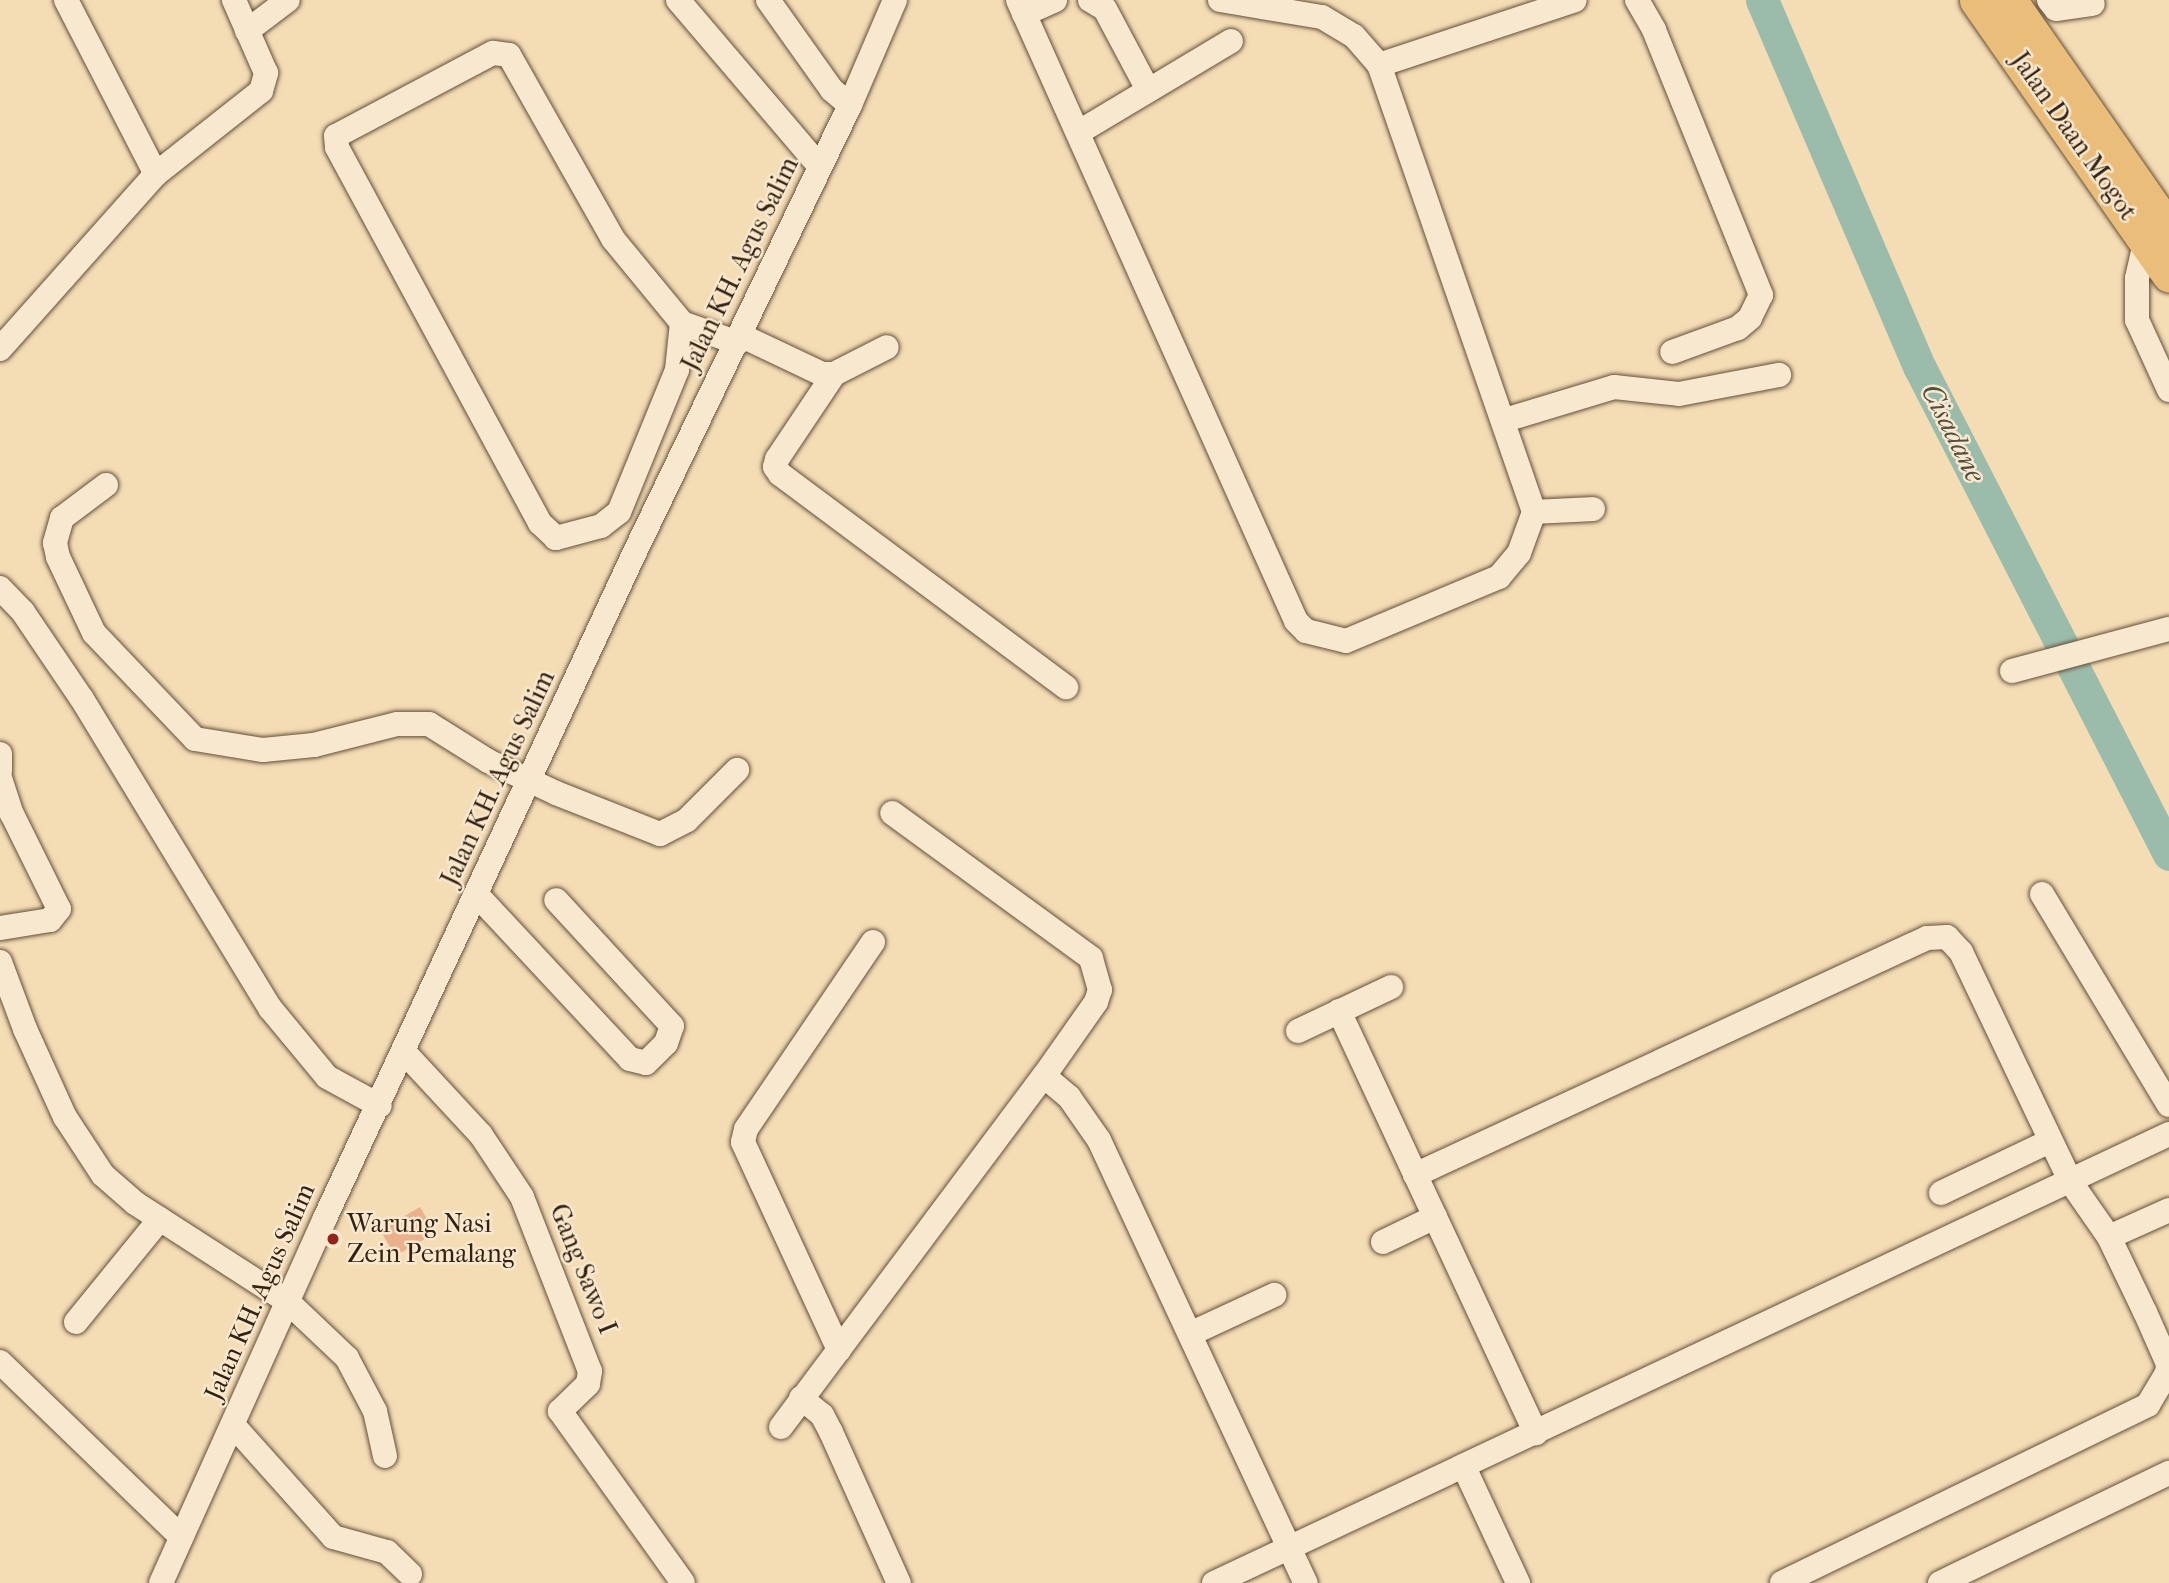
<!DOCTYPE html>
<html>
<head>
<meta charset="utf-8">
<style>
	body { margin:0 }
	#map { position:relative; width:2169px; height:1583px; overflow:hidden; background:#f4dcb5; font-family:"IM FELL French Canon",serif }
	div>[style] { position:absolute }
	.river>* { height:33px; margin:-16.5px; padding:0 16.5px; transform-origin:16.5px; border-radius:16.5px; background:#9cbcab }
	.building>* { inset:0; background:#eab18c; transform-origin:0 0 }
	.roads { filter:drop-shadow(0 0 2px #64503a) drop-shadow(0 0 2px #64503a) }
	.minor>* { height:24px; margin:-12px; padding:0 12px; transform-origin:12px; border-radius:12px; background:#f8e8cf }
	.highway>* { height:35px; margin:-17.5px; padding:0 17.5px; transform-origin:17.5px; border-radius:17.5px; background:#eabe7a }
	.dots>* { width:19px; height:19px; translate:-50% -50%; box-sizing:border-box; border:4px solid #f8e8cf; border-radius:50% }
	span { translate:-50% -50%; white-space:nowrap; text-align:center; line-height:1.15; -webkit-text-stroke:5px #f8e8cf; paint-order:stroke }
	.street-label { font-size:26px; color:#342111 }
	.poi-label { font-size:26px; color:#342111 }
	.left { translate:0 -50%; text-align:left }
	.water-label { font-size:28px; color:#53503f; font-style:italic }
</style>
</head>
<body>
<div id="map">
	<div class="river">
		<div style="left:1762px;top:0;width:400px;rotate:66.8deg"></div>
		<div style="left:1920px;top:368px;width:546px;rotate:62.87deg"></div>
	</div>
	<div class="building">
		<div style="left:420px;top:1207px;width:30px;height:46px;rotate:60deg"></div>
	</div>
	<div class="roads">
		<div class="minor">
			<div style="left:66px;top:0;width:196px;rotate:62.7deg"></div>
			<div style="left:678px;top:0;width:219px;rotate:49.6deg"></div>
			<div style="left:768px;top:0;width:110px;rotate:54.6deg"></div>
			<div style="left:832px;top:90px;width:23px;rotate:40deg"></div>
			<div style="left:1018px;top:0;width:680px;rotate:65.88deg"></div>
			<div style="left:1296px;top:621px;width:14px;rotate:45deg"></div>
			<div style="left:1306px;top:631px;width:41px;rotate:14deg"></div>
			<div style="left:1346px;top:641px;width:166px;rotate:-22.7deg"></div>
			<div style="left:1499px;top:577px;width:31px;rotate:-50deg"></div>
			<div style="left:1519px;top:553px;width:44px;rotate:-69.9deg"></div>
			<div style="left:1534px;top:512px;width:473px;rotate:-109.1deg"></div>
			<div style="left:1090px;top:0;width:17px;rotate:31deg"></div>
			<div style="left:1105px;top:9px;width:92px;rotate:62deg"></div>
			<div style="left:1220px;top:0;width:103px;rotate:9.5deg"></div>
			<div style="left:1322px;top:17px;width:37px;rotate:31deg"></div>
			<div style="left:1354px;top:36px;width:38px;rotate:49deg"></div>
			<div style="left:1379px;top:65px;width:206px;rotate:-18.3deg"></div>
			<div style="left:1637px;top:0;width:34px;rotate:60deg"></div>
			<div style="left:1654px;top:30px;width:286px;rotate:68deg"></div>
			<div style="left:1761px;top:295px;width:25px;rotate:116deg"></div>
			<div style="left:1750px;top:318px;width:16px;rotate:140deg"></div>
			<div style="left:1738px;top:328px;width:70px;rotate:160deg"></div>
			<div style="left:2049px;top:0;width:11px;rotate:52deg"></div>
			<div style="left:2056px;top:9px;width:37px;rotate:-8deg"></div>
			<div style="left:1024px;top:14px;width:34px;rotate:-24deg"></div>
			<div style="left:247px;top:31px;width:51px;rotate:-37.1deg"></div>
			<div style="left:1079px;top:132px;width:177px;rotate:-30.9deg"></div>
			<div style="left:2146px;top:239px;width:40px;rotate:103deg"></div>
			<div style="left:2137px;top:278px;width:42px;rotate:90deg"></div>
			<div style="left:2137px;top:320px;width:77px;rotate:65.4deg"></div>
			<div style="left:682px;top:323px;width:47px;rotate:96.1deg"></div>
			<div style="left:677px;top:370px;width:153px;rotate:112.2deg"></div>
			<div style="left:619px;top:512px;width:23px;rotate:142deg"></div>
			<div style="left:601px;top:526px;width:47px;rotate:165.1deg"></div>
			<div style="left:556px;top:538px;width:22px;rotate:-137deg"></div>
			<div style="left:540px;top:523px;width:427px;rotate:-118.4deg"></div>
			<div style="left:337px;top:147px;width:11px;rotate:-95deg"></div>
			<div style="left:336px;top:136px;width:178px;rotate:-27.9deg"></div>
			<div style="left:493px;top:53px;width:16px;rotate:7deg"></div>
			<div style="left:509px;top:55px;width:211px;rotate:60.5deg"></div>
			<div style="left:613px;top:239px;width:109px;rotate:50.6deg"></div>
			<div style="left:682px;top:323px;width:59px;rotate:19.7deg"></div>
			<div style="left:742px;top:336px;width:89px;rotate:25.4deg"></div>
			<div style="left:822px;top:374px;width:12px"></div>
			<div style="left:834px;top:374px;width:59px;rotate:-27deg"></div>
			<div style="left:0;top:349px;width:234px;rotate:-48.3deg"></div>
			<div style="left:156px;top:174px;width:134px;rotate:-38.3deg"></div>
			<div style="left:261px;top:91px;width:19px;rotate:-74deg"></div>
			<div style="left:266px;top:73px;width:80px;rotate:-113.7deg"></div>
			<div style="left:834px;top:374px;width:102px;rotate:123.8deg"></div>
			<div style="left:777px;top:459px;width:8px;rotate:104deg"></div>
			<div style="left:775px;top:467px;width:9px;rotate:54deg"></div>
			<div style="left:780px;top:474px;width:357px;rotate:36.7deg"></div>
			<div style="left:1505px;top:420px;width:114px;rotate:-16.8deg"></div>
			<div style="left:1614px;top:387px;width:65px;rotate:6.1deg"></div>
			<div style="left:1679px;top:394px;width:102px;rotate:-10.8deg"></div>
			<div style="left:106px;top:485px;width:55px;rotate:143.1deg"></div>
			<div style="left:62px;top:518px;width:26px;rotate:106deg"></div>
			<div style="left:55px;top:543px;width:14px;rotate:78deg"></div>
			<div style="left:58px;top:557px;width:84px;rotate:64.7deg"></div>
			<div style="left:94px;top:633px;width:146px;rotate:46.4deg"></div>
			<div style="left:195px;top:739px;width:69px;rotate:9.2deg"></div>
			<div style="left:263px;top:750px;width:51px;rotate:-5.6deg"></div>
			<div style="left:314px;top:745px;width:86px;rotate:-14.2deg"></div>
			<div style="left:397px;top:724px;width:32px"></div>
			<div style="left:429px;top:724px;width:70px;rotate:32.1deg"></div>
			<div style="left:488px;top:761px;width:75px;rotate:25.2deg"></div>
			<div style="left:556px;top:793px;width:112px;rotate:21.5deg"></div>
			<div style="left:660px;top:834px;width:30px;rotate:-27deg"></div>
			<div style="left:687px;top:820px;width:71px;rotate:-45deg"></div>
			<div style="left:1534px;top:512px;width:59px;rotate:-2.9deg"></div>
			<div style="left:0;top:588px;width:33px;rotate:46deg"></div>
			<div style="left:23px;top:612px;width:105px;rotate:55.9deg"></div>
			<div style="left:82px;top:699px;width:362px;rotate:58.7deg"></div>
			<div style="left:270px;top:1008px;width:89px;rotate:50.4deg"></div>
			<div style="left:327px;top:1077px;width:60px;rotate:28.7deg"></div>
			<div style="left:2012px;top:671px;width:163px;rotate:-15deg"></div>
			<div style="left:0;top:754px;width:17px;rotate:90deg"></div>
			<div style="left:0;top:778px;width:38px;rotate:72deg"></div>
			<div style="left:12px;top:814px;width:106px;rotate:63.7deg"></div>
			<div style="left:59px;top:909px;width:14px;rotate:129deg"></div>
			<div style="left:50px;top:920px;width:51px;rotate:170.9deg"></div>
			<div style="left:2042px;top:894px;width:246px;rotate:59deg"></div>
			<div style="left:477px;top:895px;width:224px;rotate:47deg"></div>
			<div style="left:630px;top:1059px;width:16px;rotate:14deg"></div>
			<div style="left:646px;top:1063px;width:28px;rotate:-45deg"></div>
			<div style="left:666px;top:1043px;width:18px;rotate:-71deg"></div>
			<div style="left:672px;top:1026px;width:171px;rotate:-132.6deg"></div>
			<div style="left:0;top:962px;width:72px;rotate:69.5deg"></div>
			<div style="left:25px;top:1029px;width:97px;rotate:65.6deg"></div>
			<div style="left:65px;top:1117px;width:69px;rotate:56.8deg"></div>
			<div style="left:103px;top:1175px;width:43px;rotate:41.2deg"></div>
			<div style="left:135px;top:1203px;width:181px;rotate:32.8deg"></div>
			<div style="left:287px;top:1301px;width:83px;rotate:43.5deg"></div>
			<div style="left:347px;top:1358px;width:60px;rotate:62.2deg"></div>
			<div style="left:375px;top:1411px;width:46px;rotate:77.5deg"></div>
			<div style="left:1339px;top:1011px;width:466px;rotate:65deg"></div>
			<div style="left:1298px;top:1031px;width:103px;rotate:-25.3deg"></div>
			<div style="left:405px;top:1053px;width:112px;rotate:47.2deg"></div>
			<div style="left:481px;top:1135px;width:74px;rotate:56.5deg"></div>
			<div style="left:522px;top:1197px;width:187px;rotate:68.7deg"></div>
			<div style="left:590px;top:1371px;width:13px;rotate:99deg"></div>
			<div style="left:588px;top:1384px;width:39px;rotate:136deg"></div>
			<div style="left:560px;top:1411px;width:211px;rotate:54.4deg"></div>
			<div style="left:1044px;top:1076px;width:33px;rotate:40deg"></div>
			<div style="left:1069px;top:1097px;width:52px;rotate:55.1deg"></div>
			<div style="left:1099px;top:1140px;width:489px;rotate:65deg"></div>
			<div style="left:1415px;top:1175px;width:564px;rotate:-24.84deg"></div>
			<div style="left:1927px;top:938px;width:20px;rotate:-3deg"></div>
			<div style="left:1947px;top:937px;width:21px;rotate:47deg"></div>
			<div style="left:1961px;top:952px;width:254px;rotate:64.5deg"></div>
			<div style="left:2070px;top:1181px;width:68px;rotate:55.1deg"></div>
			<div style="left:2109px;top:1237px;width:83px;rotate:64.4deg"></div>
			<div style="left:2145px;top:1312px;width:57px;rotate:66.1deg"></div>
			<div style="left:2168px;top:1364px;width:9px;rotate:96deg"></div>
			<div style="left:2167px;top:1373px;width:37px;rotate:121deg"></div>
			<div style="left:2148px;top:1405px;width:407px;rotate:154.1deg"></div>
			<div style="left:1941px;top:1193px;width:121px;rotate:-25.5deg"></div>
			<div style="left:2109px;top:1237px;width:66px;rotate:-24.2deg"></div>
			<div style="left:1383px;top:1242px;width:58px;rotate:-25.7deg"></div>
			<div style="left:76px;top:1322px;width:133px;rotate:-50.8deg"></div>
			<div style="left:1190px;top:1334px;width:93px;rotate:-24.9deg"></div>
			<div style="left:839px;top:1350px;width:229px;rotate:-114.8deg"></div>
			<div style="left:743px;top:1142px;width:13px;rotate:-77deg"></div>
			<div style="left:746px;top:1129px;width:226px;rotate:-55.8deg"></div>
			<div style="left:0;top:1362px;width:252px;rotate:44deg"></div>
			<div style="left:801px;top:1398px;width:27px;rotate:39deg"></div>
			<div style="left:822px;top:1415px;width:19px;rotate:62deg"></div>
			<div style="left:831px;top:1432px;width:166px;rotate:65.8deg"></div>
			<div style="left:233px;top:1425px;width:150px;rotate:48.2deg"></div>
			<div style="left:333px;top:1537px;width:56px;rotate:15.5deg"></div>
			<div style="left:387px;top:1552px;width:32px;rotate:44deg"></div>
			<div style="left:781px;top:1427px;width:439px;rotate:-53.2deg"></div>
			<div style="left:1044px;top:1076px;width:90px;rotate:-54.9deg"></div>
			<div style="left:1096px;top:1002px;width:13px;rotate:-72deg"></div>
			<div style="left:1100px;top:990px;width:33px;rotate:-106deg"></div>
			<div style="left:1091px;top:958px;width:246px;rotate:-143.9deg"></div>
			<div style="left:1464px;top:1467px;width:128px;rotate:65deg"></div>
			<div style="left:161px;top:1583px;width:400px;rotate:-65.8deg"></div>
			<div style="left:325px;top:1218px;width:728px;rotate:-65.05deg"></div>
			<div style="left:632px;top:558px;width:503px;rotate:-64.3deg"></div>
			<div style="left:850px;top:105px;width:114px;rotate:-66.8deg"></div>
			<div style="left:1214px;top:1583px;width:1055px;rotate:-25.18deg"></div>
			<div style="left:1940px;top:1583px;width:254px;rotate:-25.7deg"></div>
		</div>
		<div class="highway">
			<div style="left:1977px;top:0;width:335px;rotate:55deg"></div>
			<div style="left:2009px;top:0;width:280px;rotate:55.2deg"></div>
		</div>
	</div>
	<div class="dots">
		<div style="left:333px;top:1239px;background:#8f2418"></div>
	</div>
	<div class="street-label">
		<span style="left:2074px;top:136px;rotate:55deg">Jalan Daan Mogot</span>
		<span style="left:740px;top:264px;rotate:-64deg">Jalan KH. Agus Salim</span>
		<span style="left:498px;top:778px;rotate:-65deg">Jalan KH. Agus Salim</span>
		<span style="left:583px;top:1269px;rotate:68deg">Gang Sawo I</span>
		<span style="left:260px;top:1292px;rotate:-66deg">Jalan KH. Agus Salim</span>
	</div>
	<div class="poi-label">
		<span class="left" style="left:347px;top:1239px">Warung Nasi<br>Zein Pemalang</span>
	</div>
	<div class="water-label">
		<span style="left:1953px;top:433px;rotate:63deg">Cisadane</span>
	</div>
</div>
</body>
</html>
